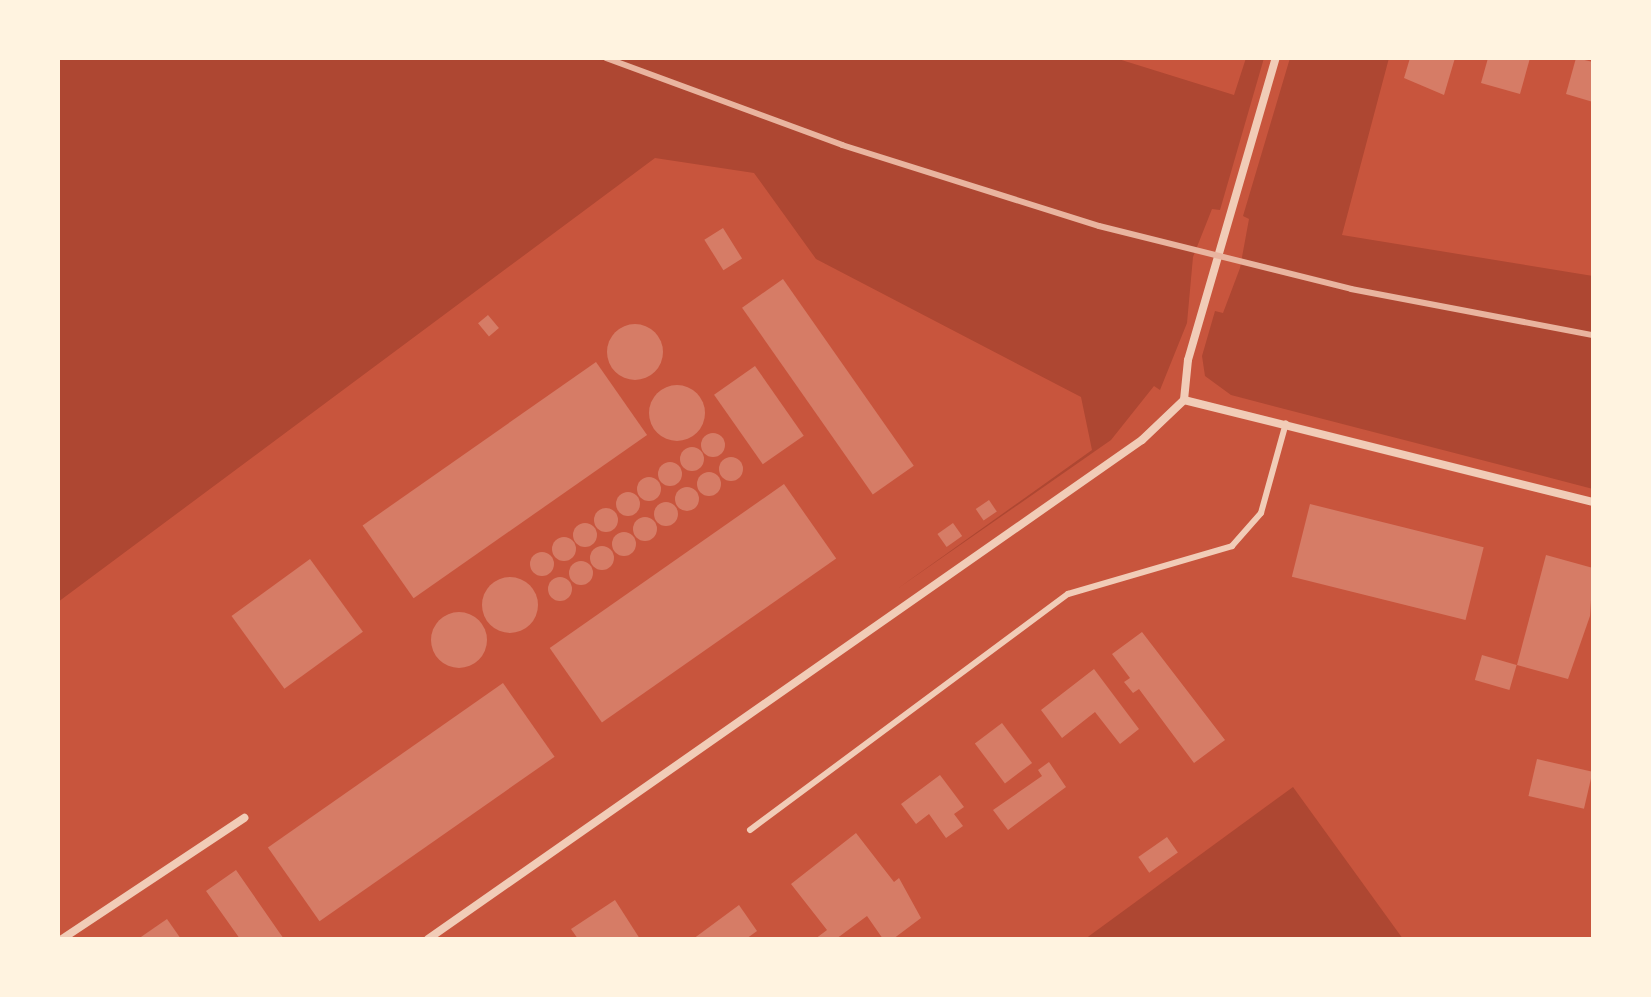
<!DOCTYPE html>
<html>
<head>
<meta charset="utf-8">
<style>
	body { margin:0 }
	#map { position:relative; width:1651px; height:997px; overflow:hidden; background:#c8553d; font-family:Karla,sans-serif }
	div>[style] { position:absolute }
	.green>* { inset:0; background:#ae4732 }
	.building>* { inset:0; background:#d67c66; transform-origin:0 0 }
	.round { border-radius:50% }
	.service>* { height:6px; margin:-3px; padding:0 3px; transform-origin:3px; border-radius:3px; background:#f1ccb7 }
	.minor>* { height:8px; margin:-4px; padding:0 4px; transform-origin:4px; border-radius:4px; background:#f1ccb7 }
	.rail>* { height:6px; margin:-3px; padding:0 3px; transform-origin:3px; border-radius:3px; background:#e9b49f }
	span { translate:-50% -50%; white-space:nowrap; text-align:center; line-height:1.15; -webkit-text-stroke:6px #fff3e0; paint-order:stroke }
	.frame { position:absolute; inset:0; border:60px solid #fff3e0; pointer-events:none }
</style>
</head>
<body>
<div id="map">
	<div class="green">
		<div style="clip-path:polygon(58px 58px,1115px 58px,1234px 95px,1246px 58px,1264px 58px,1220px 210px,1212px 209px,1193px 257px,1187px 323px,1160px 390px,1154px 386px,1111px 440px,897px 589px,1092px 450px,1081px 397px,816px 259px,754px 173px,655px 158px,58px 602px)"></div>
		<div style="clip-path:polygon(1290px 58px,1389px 58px,1342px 235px,1593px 276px,1593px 489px,1231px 395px,1205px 376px,1202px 356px,1215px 311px,1223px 313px,1240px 268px,1249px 219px,1243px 216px)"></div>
		<div style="clip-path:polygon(1293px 787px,1403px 939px,1085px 939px)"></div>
	</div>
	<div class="building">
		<div style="clip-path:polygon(1410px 58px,1455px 58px,1444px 95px,1404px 78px)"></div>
		<div style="clip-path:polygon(1488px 58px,1530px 58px,1520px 94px,1481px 83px)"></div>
		<div style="clip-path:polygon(1576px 58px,1593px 62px,1593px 102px,1566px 94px)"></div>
		<div style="left:723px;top:228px;width:36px;height:22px;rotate:58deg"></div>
		<div style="left:783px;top:279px;width:228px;height:50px;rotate:55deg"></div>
		<div style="left:488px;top:315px;width:17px;height:13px;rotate:50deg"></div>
		<div class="round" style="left:607px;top:324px;width:56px;height:56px"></div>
		<div style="left:596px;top:362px;width:89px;height:285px;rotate:55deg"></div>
		<div style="left:755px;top:366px;width:85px;height:50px;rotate:55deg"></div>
		<div class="round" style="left:649px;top:385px;width:56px;height:56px"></div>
		<div class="round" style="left:701px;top:433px;width:24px;height:24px"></div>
		<div class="round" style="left:680px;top:447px;width:24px;height:24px"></div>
		<div class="round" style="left:719px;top:457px;width:24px;height:24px"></div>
		<div class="round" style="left:658px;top:462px;width:24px;height:24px"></div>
		<div class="round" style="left:697px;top:472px;width:24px;height:24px"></div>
		<div class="round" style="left:637px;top:477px;width:24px;height:24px"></div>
		<div style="left:784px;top:484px;width:91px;height:286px;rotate:55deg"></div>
		<div class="round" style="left:675px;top:487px;width:24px;height:24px"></div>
		<div class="round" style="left:616px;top:492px;width:24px;height:24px"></div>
		<div style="left:989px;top:500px;width:14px;height:16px;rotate:56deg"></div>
		<div class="round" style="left:654px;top:502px;width:24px;height:24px"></div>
		<div style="left:1310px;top:504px;width:179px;height:75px;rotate:14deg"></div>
		<div class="round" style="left:594px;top:508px;width:24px;height:24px"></div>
		<div class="round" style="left:633px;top:517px;width:24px;height:24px"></div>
		<div class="round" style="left:573px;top:523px;width:24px;height:24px"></div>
		<div style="left:953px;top:523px;width:16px;height:19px;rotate:55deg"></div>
		<div class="round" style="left:612px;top:532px;width:24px;height:24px"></div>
		<div class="round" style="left:552px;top:537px;width:24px;height:24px"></div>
		<div class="round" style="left:590px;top:546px;width:24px;height:24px"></div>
		<div class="round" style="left:530px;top:552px;width:24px;height:24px"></div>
		<div style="clip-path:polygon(1546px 555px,1593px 568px,1590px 616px,1568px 679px,1517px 665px)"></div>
		<div style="left:310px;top:559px;width:90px;height:97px;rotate:54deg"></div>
		<div class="round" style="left:569px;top:561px;width:24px;height:24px"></div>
		<div class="round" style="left:482px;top:577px;width:56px;height:56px"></div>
		<div class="round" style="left:548px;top:577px;width:24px;height:24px"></div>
		<div class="round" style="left:431px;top:612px;width:56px;height:56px"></div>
		<div style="clip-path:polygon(1142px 632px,1225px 740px,1194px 763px,1139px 689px,1133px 693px,1124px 682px,1130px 678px,1112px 654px)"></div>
		<div style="left:1482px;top:655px;width:36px;height:26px;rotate:16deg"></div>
		<div style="clip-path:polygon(1094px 669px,1139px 729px,1120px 744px,1095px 712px,1062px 738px,1041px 710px)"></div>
		<div style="left:503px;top:683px;width:90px;height:287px;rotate:55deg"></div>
		<div style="left:1002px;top:723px;width:50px;height:34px;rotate:53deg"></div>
		<div style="left:1537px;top:759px;width:57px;height:38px;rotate:13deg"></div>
		<div style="clip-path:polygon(1049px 762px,1066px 787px,1008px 830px,993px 810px,1042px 776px,1038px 770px)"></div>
		<div style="clip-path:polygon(940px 775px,964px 807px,954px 814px,963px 826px,946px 838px,929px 814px,916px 824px,901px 804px)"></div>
		<div style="clip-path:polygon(856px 833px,894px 882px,899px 878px,921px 918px,893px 939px,883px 939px,867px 916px,836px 939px,815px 939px,827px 930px,791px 884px)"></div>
		<div style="left:1167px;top:837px;width:19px;height:35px;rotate:55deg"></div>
		<div style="clip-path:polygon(236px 870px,279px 932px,284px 939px,240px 939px,206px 891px)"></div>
		<div style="clip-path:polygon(615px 900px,640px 939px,578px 939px,571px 929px)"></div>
		<div style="clip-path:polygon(739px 905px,757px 931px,746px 939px,693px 939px)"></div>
		<div style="clip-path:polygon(167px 919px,181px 939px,138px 939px)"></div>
	</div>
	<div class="service">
		<div style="left:750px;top:830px;width:396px;rotate:-36.6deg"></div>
		<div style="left:1068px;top:594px;width:171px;rotate:-16.3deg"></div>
		<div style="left:1232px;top:546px;width:44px;rotate:-48.7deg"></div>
		<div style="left:1261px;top:513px;width:93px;rotate:-74.5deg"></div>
	</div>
	<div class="minor">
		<div style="left:1184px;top:400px;width:422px;rotate:14deg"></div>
		<div style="left:1184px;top:400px;width:40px;rotate:-84.3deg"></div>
		<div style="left:1188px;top:360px;width:315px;rotate:-73.8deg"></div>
		<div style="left:62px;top:939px;width:219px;rotate:-33.6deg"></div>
		<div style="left:428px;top:939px;width:871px;rotate:-34.95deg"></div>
		<div style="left:1142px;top:440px;width:58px;rotate:-43.6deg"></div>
	</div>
	<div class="rail">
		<div style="left:606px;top:58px;width:252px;rotate:20.2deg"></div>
		<div style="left:842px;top:145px;width:269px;rotate:17.5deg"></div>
		<div style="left:1099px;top:226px;width:260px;rotate:14deg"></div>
		<div style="left:1351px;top:289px;width:246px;rotate:10.8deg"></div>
	</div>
	<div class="frame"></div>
</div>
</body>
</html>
